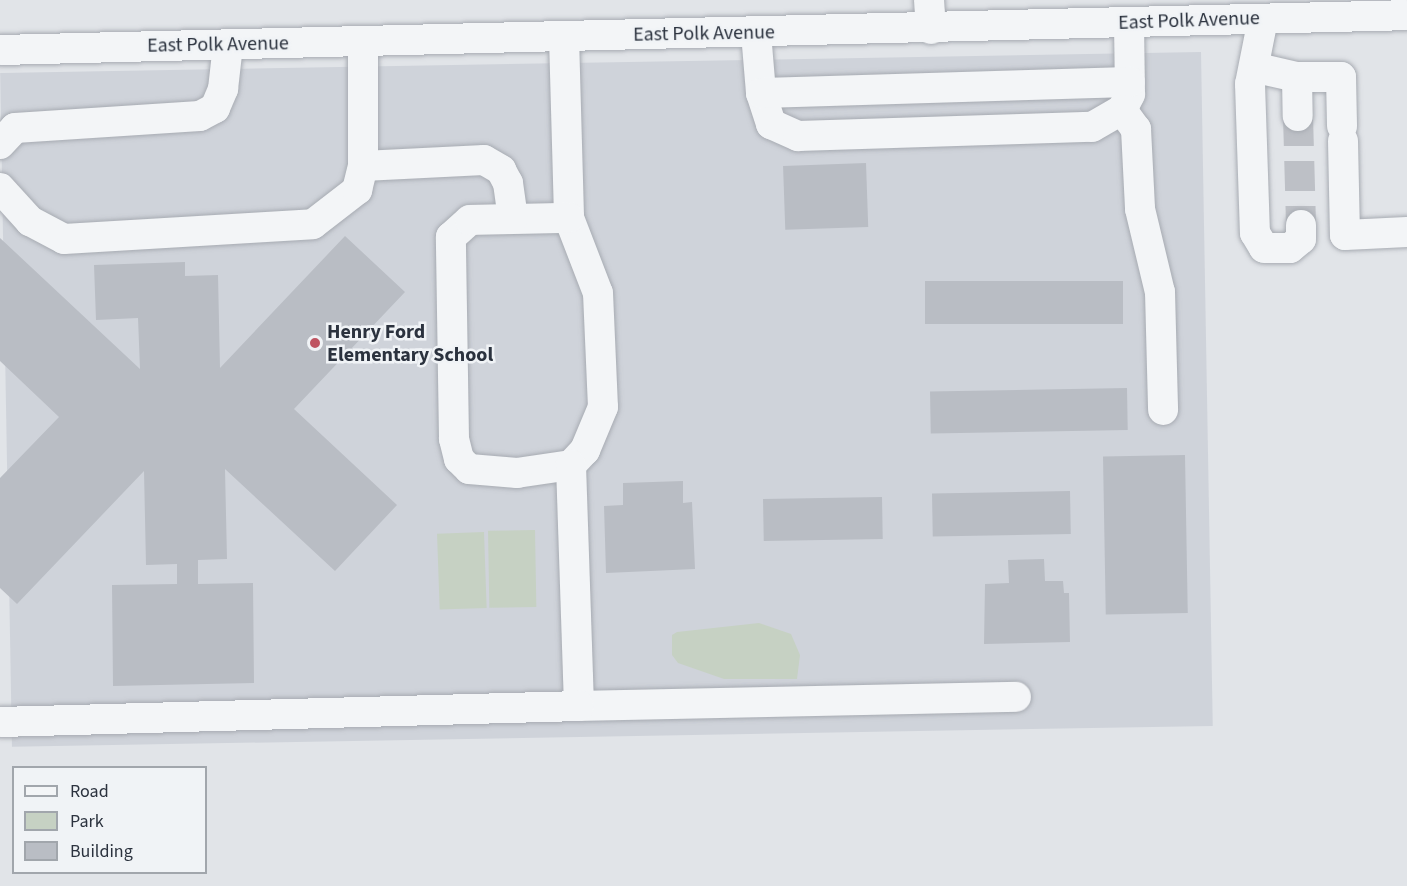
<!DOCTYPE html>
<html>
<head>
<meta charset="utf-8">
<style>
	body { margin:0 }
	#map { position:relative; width:1407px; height:886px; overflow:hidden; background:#e1e4e8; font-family:"Source Sans 3",sans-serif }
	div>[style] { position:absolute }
	.built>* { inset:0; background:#cfd3da; transform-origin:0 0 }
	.green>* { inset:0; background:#c6d1c3; transform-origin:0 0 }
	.building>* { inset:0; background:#b9bdc4; transform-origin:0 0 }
	.minor-tunnel>* { height:30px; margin-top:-15px; transform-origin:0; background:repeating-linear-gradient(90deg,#bdc0c6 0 30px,transparent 0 45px) }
	.roads { filter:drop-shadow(0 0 2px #a7abb2) drop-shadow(0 0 2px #a7abb2) }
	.minor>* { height:30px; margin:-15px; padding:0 15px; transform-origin:15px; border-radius:15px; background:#f3f5f7 }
	.dots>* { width:16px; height:16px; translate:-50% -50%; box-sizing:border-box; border:3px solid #f0f3f6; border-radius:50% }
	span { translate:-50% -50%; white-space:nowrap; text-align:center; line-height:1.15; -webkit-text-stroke:5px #f0f3f6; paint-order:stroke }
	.street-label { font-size:20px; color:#2b323e }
	.poi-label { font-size:20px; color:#2b323e; font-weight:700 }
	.left { translate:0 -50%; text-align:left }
	.legend { position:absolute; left:12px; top:766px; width:195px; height:108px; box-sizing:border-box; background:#f0f3f6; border:2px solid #a1a6ac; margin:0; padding:8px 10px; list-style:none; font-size:18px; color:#2b323e }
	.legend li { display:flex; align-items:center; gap:12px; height:30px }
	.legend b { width:30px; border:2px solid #a1a6ac }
</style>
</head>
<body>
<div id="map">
	<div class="built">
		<div style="left:1201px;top:52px;width:674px;height:1201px;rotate:89deg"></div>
	</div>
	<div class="green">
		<div style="left:535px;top:530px;width:77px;height:47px;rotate:89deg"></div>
		<div style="left:484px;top:532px;width:76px;height:47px;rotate:88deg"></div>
		<div style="clip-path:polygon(759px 623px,791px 634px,800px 655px,797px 679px,724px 679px,678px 663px,672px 655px,672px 635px,677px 632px)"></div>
	</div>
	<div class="building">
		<div style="left:866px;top:163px;width:64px;height:83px;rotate:88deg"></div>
		<div style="clip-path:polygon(345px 236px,405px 292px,294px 409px,397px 505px,335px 571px,225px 469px,227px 559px,198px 560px,198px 584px,253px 583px,254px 683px,113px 686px,112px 585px,177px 584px,177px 564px,146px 565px,144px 471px,17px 604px,0 588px,0 478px,59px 417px,0 361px,0 238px,140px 369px,138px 318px,96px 320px,94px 265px,185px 262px,185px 276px,218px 275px,220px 368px)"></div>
		<div style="left:1123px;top:281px;width:43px;height:198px;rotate:90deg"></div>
		<div style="left:1127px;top:388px;width:42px;height:197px;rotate:89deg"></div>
		<div style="left:1185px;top:455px;width:158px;height:82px;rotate:89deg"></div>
		<div style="clip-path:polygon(683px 481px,683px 503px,692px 502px,695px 569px,606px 573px,604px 506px,623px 505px,623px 483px)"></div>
		<div style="left:1070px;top:491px;width:43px;height:138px;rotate:89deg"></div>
		<div style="left:882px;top:497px;width:42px;height:119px;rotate:89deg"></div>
		<div style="clip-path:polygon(1044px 559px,1045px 581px,1063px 581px,1064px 593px,1069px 593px,1070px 642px,984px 644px,985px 584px,1009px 583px,1008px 560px)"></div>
	</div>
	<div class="minor-tunnel">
		<div style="left:1298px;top:116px;width:109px;rotate:88.4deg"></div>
	</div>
	<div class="roads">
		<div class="minor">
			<div style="left:929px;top:0;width:29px;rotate:86deg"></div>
			<div style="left:1263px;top:19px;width:66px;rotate:101.3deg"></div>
			<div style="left:1250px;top:84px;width:149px;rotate:88.1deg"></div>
			<div style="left:1255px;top:233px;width:17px;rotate:59deg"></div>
			<div style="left:1264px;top:248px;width:26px"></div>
			<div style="left:1290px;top:248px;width:14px;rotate:-39deg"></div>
			<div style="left:1301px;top:239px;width:14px;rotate:-90deg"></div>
			<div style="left:756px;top:33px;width:60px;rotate:85.2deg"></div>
			<div style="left:761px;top:93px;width:33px;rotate:72deg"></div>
			<div style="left:771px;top:124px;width:30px;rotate:24deg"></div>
			<div style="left:798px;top:136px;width:294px;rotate:-1.8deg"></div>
			<div style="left:1092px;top:127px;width:34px;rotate:-30deg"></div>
			<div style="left:1122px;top:110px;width:18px;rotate:-63deg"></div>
			<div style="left:1130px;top:94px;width:71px;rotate:-90.8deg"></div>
			<div style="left:564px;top:37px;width:181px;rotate:88.4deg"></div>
			<div style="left:569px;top:218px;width:80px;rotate:68.9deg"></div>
			<div style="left:598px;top:293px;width:114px;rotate:87.5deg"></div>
			<div style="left:603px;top:407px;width:47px;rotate:112.7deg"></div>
			<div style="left:585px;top:450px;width:21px;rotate:133deg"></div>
			<div style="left:571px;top:465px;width:55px;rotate:171.6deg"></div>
			<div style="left:517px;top:473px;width:48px;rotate:-175.2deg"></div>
			<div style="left:469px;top:469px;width:14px;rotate:-135deg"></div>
			<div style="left:459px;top:459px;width:21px;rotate:-104deg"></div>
			<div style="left:454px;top:439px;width:202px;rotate:-90.9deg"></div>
			<div style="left:451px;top:237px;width:25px;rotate:-42deg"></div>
			<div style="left:470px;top:220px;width:99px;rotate:-1.2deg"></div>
			<div style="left:0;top:50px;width:1407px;rotate:-1.42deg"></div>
			<div style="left:1257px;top:68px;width:41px;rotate:12.7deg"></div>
			<div style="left:1297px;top:77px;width:44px"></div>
			<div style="left:1341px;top:77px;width:49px;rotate:88.8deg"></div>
			<div style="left:1297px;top:77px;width:39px;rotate:89deg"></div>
			<div style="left:761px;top:93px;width:369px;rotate:-1.7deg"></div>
			<div style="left:1122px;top:110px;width:24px;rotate:54deg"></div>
			<div style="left:1136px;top:129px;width:80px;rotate:87.1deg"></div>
			<div style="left:1140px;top:209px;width:85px;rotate:76.5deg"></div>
			<div style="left:1160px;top:292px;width:118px;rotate:88.5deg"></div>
			<div style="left:1343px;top:141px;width:94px;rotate:88.8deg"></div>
			<div style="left:1345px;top:235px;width:62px;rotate:-2.8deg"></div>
			<div style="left:0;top:144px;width:22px;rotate:-47deg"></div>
			<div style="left:15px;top:128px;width:185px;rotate:-3.7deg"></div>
			<div style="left:200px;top:116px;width:17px;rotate:-28deg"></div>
			<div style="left:215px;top:108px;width:21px;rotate:-67deg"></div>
			<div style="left:223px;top:89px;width:44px;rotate:-83.5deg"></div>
			<div style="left:363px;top:166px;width:121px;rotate:-2.8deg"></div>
			<div style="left:484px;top:160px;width:20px;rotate:30deg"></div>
			<div style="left:501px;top:170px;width:15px;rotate:62deg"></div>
			<div style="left:508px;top:183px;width:35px;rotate:82deg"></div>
			<div style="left:0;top:188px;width:45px;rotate:47.7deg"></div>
			<div style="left:30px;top:221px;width:38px;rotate:28deg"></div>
			<div style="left:64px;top:239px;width:249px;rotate:-3.4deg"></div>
			<div style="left:313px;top:224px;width:56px;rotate:-37.7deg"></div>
			<div style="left:357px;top:190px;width:25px;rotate:-76deg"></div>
			<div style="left:363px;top:166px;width:124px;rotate:-90deg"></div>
			<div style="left:571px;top:465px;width:241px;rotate:88.1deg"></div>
			<div style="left:579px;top:706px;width:437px;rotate:-1.2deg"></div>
			<div style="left:0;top:722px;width:579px;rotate:-1.58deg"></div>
		</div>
	</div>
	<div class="dots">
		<div style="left:315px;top:343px;background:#bf5462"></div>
	</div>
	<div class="street-label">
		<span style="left:1189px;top:21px;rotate:-2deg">East Polk Avenue</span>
		<span style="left:704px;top:34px;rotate:-1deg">East Polk Avenue</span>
		<span style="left:218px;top:45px;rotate:-1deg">East Polk Avenue</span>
	</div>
	<div class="poi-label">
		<span class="left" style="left:327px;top:344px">Henry Ford<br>Elementary School</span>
	</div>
	<ul class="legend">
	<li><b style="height:8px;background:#f3f5f7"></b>Road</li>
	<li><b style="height:16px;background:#c6d1c3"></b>Park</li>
	<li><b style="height:16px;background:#b9bdc4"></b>Building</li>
	</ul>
</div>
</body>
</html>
